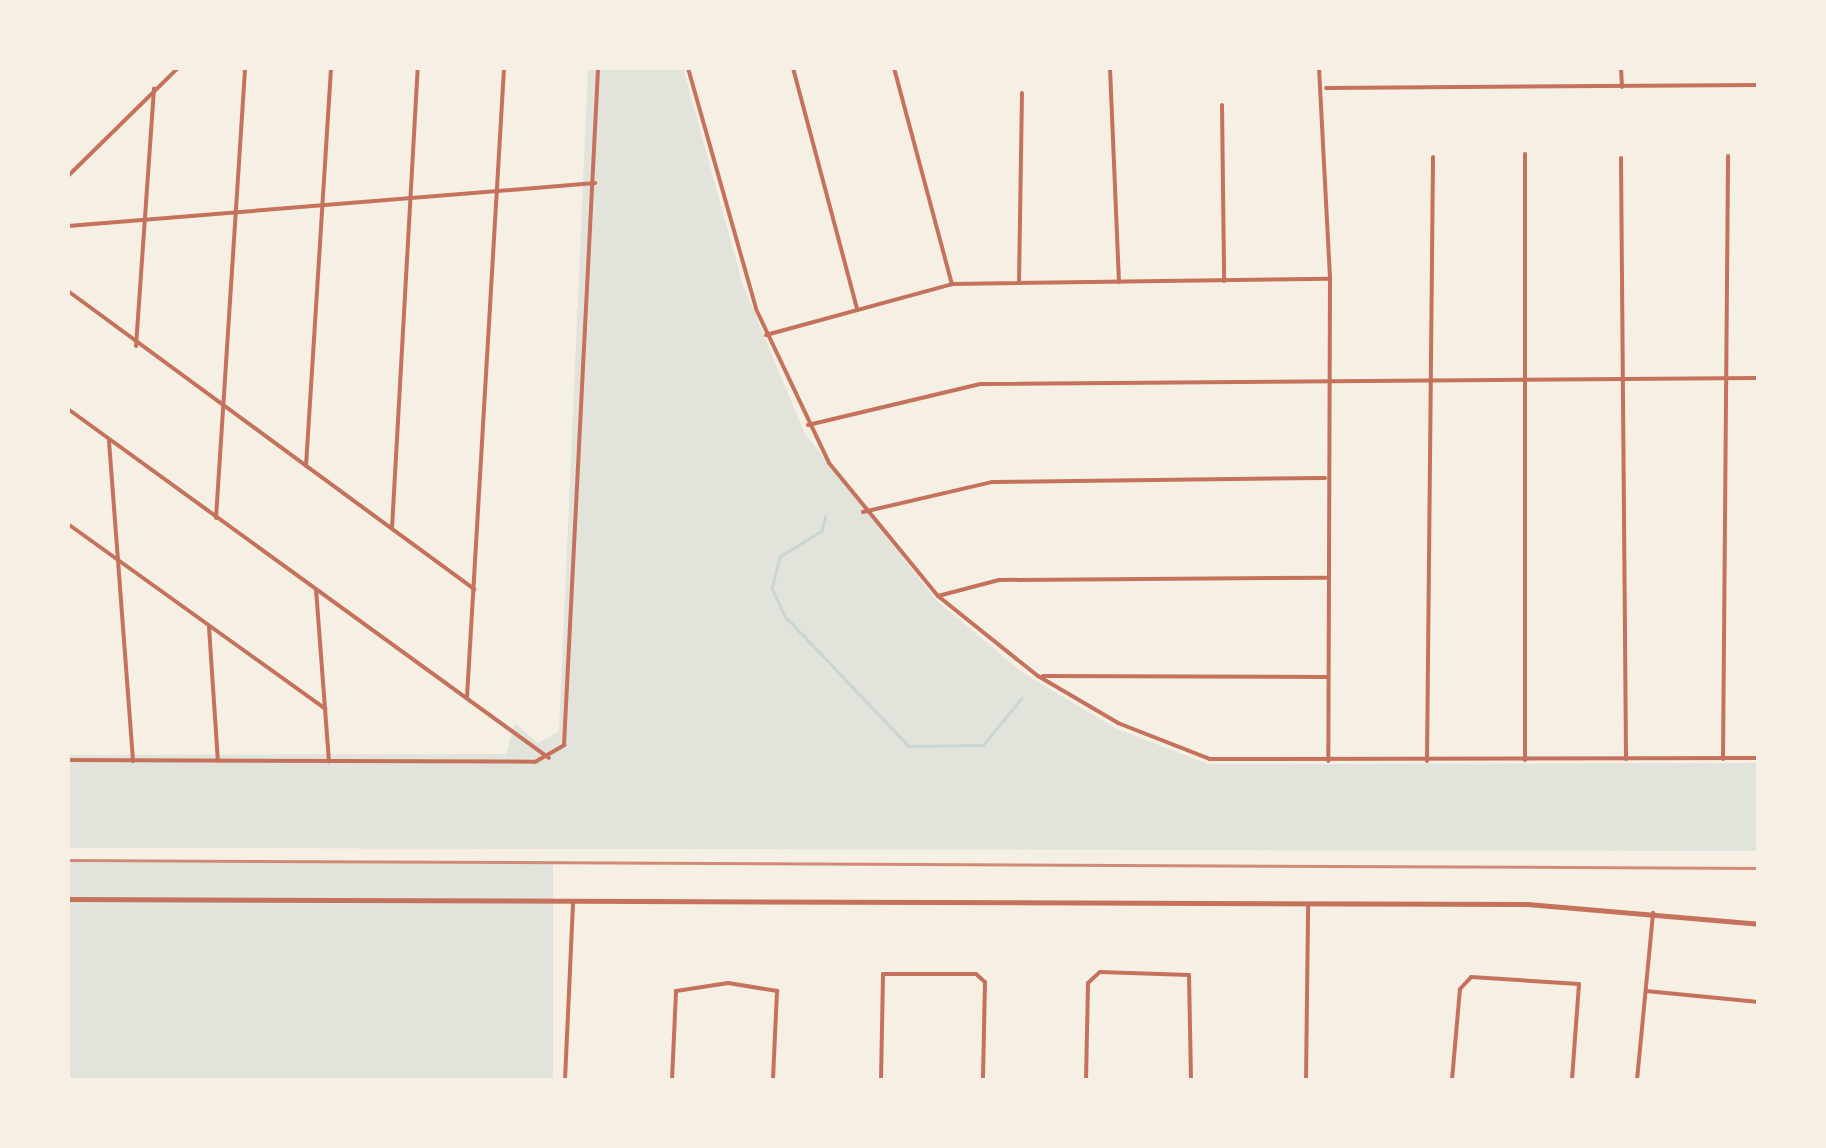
<!DOCTYPE html>
<html>
<head>
<meta charset="utf-8">
<style>
	body { margin:0 }
	#map { position:relative; width:1826px; height:1148px; overflow:hidden; background:#f6efe4; font-family:Roboto,sans-serif }
	div>[style] { position:absolute }
	.green>* { inset:0; background:#e2e4dc; transform-origin:0 0 }
	.stream>* { height:2.5px; margin:-1.25px; padding:0 1.25px; transform-origin:1.25px; border-radius:1.25px; background:#c9d6d2 }
	.minor>* { height:4px; margin:-2px; padding:0 2px; transform-origin:2px; border-radius:2px; background:#c5725c }
	.tertiary>* { height:5px; margin:-2.5px; padding:0 2.5px; transform-origin:2.5px; border-radius:2.5px; background:#c5725c }
	.rail>* { height:2.5px; margin:-1.25px; padding:0 1.25px; transform-origin:1.25px; border-radius:1.25px; background:#cf8b77 }
	span { translate:-50% -50%; white-space:nowrap; text-align:center; line-height:1.15; -webkit-text-stroke:8px #f6efe4; paint-order:stroke }
	.frame { position:absolute; inset:0; border:70px solid #f6efe4; pointer-events:none }
</style>
</head>
<body>
<div id="map">
	<div class="green">
		<div style="clip-path:polygon(588px 68px,683px 68px,743px 285px,804px 432px,936px 600px,1023px 673px,1115px 728px,1208px 764px,1758px 763px,1758px 851px,68px 848px,68px 755px,506px 754px,515px 723px,538px 743px,559px 731px)"></div>
		<div style="left:68px;top:861px;width:485px;height:219px"></div>
	</div>
	<div class="stream">
		<div style="left:826px;top:516px;width:16px;rotate:105deg"></div>
		<div style="left:822px;top:531px;width:49px;rotate:148.2deg"></div>
		<div style="left:780px;top:557px;width:32px;rotate:104deg"></div>
		<div style="left:772px;top:588px;width:31px;rotate:65deg"></div>
		<div style="left:785px;top:616px;width:180px;rotate:46.4deg"></div>
		<div style="left:909px;top:746px;width:74px;rotate:-0.8deg"></div>
		<div style="left:983px;top:745px;width:60px;rotate:-50.4deg"></div>
	</div>
	<div class="minor">
		<div style="left:688px;top:68px;width:250px;rotate:74.2deg"></div>
		<div style="left:756px;top:309px;width:170px;rotate:64.6deg"></div>
		<div style="left:829px;top:463px;width:172px;rotate:50.7deg"></div>
		<div style="left:938px;top:596px;width:128px;rotate:38.7deg"></div>
		<div style="left:1038px;top:676px;width:93px;rotate:30.4deg"></div>
		<div style="left:1118px;top:723px;width:99px;rotate:21.4deg"></div>
		<div style="left:1210px;top:759px;width:548px;rotate:-0.1deg"></div>
		<div style="left:793px;top:68px;width:248px;rotate:75.1deg"></div>
		<div style="left:894px;top:68px;width:224px;rotate:75deg"></div>
		<div style="left:1110px;top:68px;width:214px;rotate:87.6deg"></div>
		<div style="left:1319px;top:68px;width:211px;rotate:87deg"></div>
		<div style="left:1330px;top:279px;width:482px;rotate:90.2deg"></div>
		<div style="left:1621px;top:68px;width:19px;rotate:87deg"></div>
		<div style="left:1326px;top:88px;width:432px;rotate:-0.4deg"></div>
		<div style="left:1222px;top:105px;width:176px;rotate:89.3deg"></div>
		<div style="left:1525px;top:154px;width:606px;rotate:90deg"></div>
		<div style="left:1621px;top:158px;width:601px;rotate:89.52deg"></div>
		<div style="left:68px;top:176px;width:154px;rotate:-44.5deg"></div>
		<div style="left:68px;top:226px;width:529px;rotate:-4.66deg"></div>
		<div style="left:1019px;top:283px;width:190px;rotate:-89.1deg"></div>
		<div style="left:68px;top:291px;width:504px;rotate:36.28deg"></div>
		<div style="left:766px;top:335px;width:193px;rotate:-15.3deg"></div>
		<div style="left:952px;top:284px;width:377px;rotate:-0.8deg"></div>
		<div style="left:136px;top:346px;width:258px;rotate:-86deg"></div>
		<div style="left:68px;top:409px;width:594px;rotate:35.96deg"></div>
		<div style="left:808px;top:425px;width:177px;rotate:-13.4deg"></div>
		<div style="left:980px;top:384px;width:778px;rotate:-0.44deg"></div>
		<div style="left:109px;top:441px;width:321px;rotate:85.7deg"></div>
		<div style="left:306px;top:466px;width:399px;rotate:-86.4deg"></div>
		<div style="left:863px;top:512px;width:132px;rotate:-13.1deg"></div>
		<div style="left:992px;top:482px;width:333px;rotate:-0.7deg"></div>
		<div style="left:216px;top:518px;width:451px;rotate:-86.3deg"></div>
		<div style="left:68px;top:524px;width:317px;rotate:35.7deg"></div>
		<div style="left:392px;top:528px;width:461px;rotate:-86.8deg"></div>
		<div style="left:316px;top:589px;width:173px;rotate:85.7deg"></div>
		<div style="left:938px;top:596px;width:63px;rotate:-14.7deg"></div>
		<div style="left:999px;top:580px;width:327px;rotate:-0.4deg"></div>
		<div style="left:209px;top:627px;width:134px;rotate:86.2deg"></div>
		<div style="left:1043px;top:676px;width:284px;rotate:0.2deg"></div>
		<div style="left:467px;top:697px;width:630px;rotate:-86.63deg"></div>
		<div style="left:1723px;top:759px;width:603px;rotate:-89.52deg"></div>
		<div style="left:68px;top:760px;width:467px;rotate:0.2deg"></div>
		<div style="left:535px;top:762px;width:34px;rotate:-30deg"></div>
		<div style="left:564px;top:745px;width:678px;rotate:-87.12deg"></div>
		<div style="left:1427px;top:761px;width:604px;rotate:-89.43deg"></div>
		<div style="left:1646px;top:991px;width:113px;rotate:5.6deg"></div>
		<div style="left:565px;top:1080px;width:178px;rotate:-87.4deg"></div>
		<div style="left:672px;top:1080px;width:89px;rotate:-87.4deg"></div>
		<div style="left:676px;top:991px;width:53px;rotate:-8.7deg"></div>
		<div style="left:728px;top:983px;width:50px;rotate:9.3deg"></div>
		<div style="left:777px;top:991px;width:89px;rotate:92.6deg"></div>
		<div style="left:881px;top:1080px;width:106px;rotate:-88.9deg"></div>
		<div style="left:883px;top:974px;width:93px"></div>
		<div style="left:976px;top:974px;width:12px;rotate:42deg"></div>
		<div style="left:985px;top:982px;width:98px;rotate:91.2deg"></div>
		<div style="left:1086px;top:1080px;width:97px;rotate:-88.8deg"></div>
		<div style="left:1088px;top:983px;width:16px;rotate:-43deg"></div>
		<div style="left:1100px;top:972px;width:89px;rotate:1.9deg"></div>
		<div style="left:1189px;top:975px;width:105px;rotate:88.9deg"></div>
		<div style="left:1306px;top:1080px;width:176px;rotate:-89.3deg"></div>
		<div style="left:1452px;top:1080px;width:91px;rotate:-85deg"></div>
		<div style="left:1460px;top:989px;width:16px;rotate:-47deg"></div>
		<div style="left:1471px;top:977px;width:108px;rotate:3.7deg"></div>
		<div style="left:1579px;top:984px;width:96px;rotate:94.2deg"></div>
		<div style="left:1637px;top:1080px;width:168px;rotate:-84.5deg"></div>
	</div>
	<div class="tertiary">
		<div style="left:68px;top:899px;width:1459px;rotate:0.2deg"></div>
		<div style="left:1527px;top:904px;width:232px;rotate:4.9deg"></div>
	</div>
	<div class="rail">
		<div style="left:68px;top:860px;width:1690px;rotate:0.27deg"></div>
	</div>
	<div class="frame"></div>
</div>
</body>
</html>
